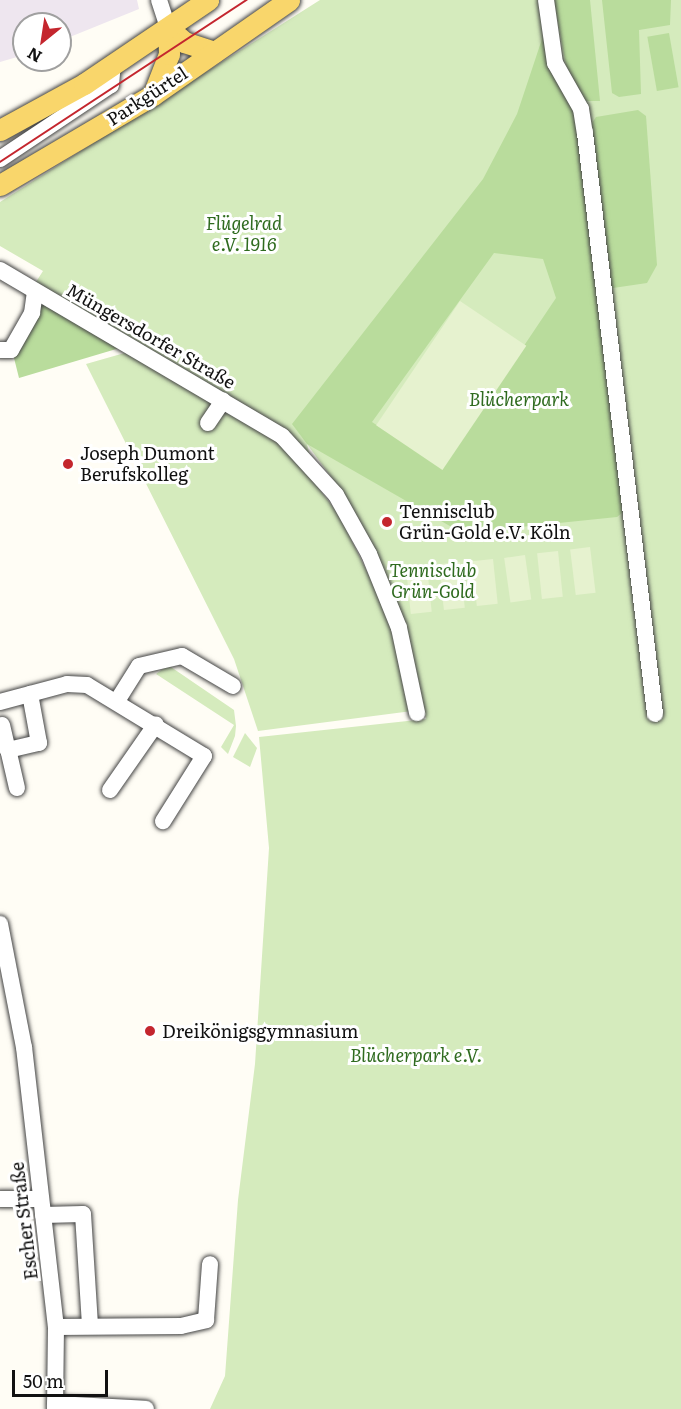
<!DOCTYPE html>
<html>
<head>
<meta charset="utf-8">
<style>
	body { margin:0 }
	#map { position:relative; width:681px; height:1409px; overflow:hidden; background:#fffdf5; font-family:Literata,serif }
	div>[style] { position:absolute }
	.industrial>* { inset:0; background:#eee6ef }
	.green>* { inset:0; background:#d5ebbd }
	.forest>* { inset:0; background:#b9dc9c; transform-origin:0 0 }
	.pitch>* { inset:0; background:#e6f2cf; transform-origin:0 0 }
	.roads { filter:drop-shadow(0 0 2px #444) drop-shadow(0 0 2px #444) }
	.minor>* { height:16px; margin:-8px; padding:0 8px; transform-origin:8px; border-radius:8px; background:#fff }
	.major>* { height:21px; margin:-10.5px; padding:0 10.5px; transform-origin:10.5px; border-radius:10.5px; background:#f9d66b }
	.tram>* { height:1.5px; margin:-0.75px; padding:0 0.75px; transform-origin:0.75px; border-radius:0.75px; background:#c4262e }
	.dots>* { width:16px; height:16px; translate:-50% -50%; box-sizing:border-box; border:3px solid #fff; border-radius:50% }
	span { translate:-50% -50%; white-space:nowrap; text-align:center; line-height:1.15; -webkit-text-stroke:6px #fff; paint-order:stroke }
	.street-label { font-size:18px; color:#111 }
	.park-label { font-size:18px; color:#2f6b1f; font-style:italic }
	.poi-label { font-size:18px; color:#111 }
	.left { translate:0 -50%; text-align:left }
	.north { position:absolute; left:12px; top:12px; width:60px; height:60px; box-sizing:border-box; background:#fff; border:2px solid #a0a0a0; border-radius:50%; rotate:210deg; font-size:16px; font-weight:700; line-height:24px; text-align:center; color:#111 }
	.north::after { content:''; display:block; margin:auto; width:21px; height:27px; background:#c4262e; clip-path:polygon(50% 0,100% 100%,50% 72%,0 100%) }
	.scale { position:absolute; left:12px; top:1370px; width:96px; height:27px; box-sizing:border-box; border:3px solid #111; border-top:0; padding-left:8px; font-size:18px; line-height:21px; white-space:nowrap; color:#111; -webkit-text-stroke:4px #fff; paint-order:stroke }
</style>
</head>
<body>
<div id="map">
	<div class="industrial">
		<div style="clip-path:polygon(0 0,137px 0,139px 9px,60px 41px,60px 24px,24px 24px,24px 55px,0 62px)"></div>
	</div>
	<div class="green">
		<div style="clip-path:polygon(320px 0,681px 0,681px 1409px,210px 1409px,225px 1376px,238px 1200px,255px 1064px,269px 848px,259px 737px,426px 719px,416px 676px,334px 481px,307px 444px,317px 486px,339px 515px,389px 616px,412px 711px,258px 731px,234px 659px,86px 364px,128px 352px,34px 285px,43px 271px,0 246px,0 202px)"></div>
		<div style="clip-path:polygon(168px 665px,234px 710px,236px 726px,235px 736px,228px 754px,221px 747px,234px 725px,156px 674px)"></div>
		<div style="clip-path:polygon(245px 733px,257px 748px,250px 767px,233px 757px)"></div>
	</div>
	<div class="forest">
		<div style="clip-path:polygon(554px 0,590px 0,600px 101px,585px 101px,566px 65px)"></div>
		<div style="clip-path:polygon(602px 0,671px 0,670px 25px,639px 30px,641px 94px,619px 97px,612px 93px)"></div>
		<div style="clip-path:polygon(evenodd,545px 30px,576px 115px,623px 512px,617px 517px,462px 533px,307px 444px,292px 424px,483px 179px,517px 114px,545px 30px,494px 253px,543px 259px,556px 298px,442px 468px,372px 422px,494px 253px)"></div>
		<div style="left:669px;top:33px;width:55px;height:22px;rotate:80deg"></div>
		<div style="clip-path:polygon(638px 110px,646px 116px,657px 265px,647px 283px,613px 288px,607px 284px,589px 128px,596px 117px)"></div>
		<div style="clip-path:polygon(40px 303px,123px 347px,19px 378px,13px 354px)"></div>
	</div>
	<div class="pitch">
		<div style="left:460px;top:301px;width:80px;height:150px;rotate:34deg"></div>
		<div style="left:590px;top:547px;width:46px;height:20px;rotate:83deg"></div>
		<div style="left:558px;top:551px;width:46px;height:21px;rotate:84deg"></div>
		<div style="left:525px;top:555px;width:45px;height:21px;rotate:82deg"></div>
		<div style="left:493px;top:559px;width:45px;height:21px;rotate:84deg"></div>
		<div style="left:460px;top:562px;width:46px;height:21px;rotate:84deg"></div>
		<div style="left:427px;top:567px;width:45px;height:21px;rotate:84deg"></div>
	</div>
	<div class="roads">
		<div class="minor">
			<div style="left:159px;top:0;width:29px;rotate:72deg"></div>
			<div style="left:546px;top:0;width:64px;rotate:81.9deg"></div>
			<div style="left:555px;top:63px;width:53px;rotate:60.5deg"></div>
			<div style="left:581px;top:109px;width:24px;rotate:81deg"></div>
			<div style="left:585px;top:133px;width:585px;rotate:83.13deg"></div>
			<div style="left:0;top:159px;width:133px;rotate:-33.7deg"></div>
			<div style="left:111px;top:85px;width:21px;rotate:-85deg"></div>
			<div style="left:0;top:270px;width:327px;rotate:30.5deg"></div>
			<div style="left:282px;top:436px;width:80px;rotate:47.5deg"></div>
			<div style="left:336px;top:495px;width:68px;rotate:60.8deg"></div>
			<div style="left:369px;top:554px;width:80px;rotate:67.9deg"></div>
			<div style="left:399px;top:628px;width:87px;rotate:78deg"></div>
			<div style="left:0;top:350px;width:11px"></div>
			<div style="left:11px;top:350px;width:43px;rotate:-60.4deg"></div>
			<div style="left:32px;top:313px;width:22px;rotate:-82deg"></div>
			<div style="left:208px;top:423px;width:27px;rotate:-56deg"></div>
			<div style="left:117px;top:701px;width:41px;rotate:-57.8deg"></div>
			<div style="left:139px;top:666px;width:44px;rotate:-13.1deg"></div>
			<div style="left:182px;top:656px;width:59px;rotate:30.5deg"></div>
			<div style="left:0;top:702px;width:69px;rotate:-15deg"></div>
			<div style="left:67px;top:684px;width:20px;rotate:3deg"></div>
			<div style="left:87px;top:685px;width:137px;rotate:31.3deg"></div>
			<div style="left:204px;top:756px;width:77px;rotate:122.2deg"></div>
			<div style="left:2px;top:725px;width:26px;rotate:77deg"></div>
			<div style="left:17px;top:788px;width:39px;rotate:-103deg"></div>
			<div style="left:8px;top:750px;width:32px;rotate:-13deg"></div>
			<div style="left:39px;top:743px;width:50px;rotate:-100.4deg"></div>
			<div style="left:110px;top:790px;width:80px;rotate:-55.1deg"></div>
			<div style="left:0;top:924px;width:125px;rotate:79deg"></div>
			<div style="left:24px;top:1047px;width:282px;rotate:83.5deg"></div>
			<div style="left:56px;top:1327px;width:82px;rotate:90.7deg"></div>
			<div style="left:0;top:1199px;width:41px"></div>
			<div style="left:43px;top:1215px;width:40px;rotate:-1.4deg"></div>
			<div style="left:83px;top:1214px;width:112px;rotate:86.4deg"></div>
			<div style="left:56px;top:1327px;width:125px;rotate:-0.5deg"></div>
			<div style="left:181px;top:1326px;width:26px;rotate:-13deg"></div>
			<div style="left:206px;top:1320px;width:56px;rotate:-85.9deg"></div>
			<div style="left:55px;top:1404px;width:91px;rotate:3.1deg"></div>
		</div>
		<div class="major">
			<div style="left:168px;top:28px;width:21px;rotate:41deg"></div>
			<div style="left:184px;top:42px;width:32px;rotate:18deg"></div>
			<div style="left:153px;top:95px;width:44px;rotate:-68.7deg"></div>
			<div style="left:169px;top:54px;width:26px;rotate:-92deg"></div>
			<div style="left:0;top:130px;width:96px;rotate:-28.7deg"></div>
			<div style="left:84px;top:84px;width:150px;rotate:-34.1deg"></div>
			<div style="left:0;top:185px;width:178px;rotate:-30.5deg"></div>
			<div style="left:153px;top:95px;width:166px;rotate:-34.9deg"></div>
		</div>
	</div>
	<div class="tram">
		<div style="left:0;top:162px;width:295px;rotate:-33.3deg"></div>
	</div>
	<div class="dots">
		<div style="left:68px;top:464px;background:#c4262e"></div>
		<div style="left:387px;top:522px;background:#c4262e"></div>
		<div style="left:150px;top:1031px;background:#c4262e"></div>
	</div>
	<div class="street-label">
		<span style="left:147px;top:96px;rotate:-33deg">Parkgürtel</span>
		<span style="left:151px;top:336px;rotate:30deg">Müngersdorfer Straße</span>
		<span style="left:24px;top:1221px;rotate:-97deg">Escher Straße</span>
	</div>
	<div class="park-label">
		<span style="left:244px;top:234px">Flügelrad<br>e.V. 1916</span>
		<span style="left:519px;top:399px">Blücherpark</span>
		<span style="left:433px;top:581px">Tennisclub<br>Grün-Gold</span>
		<span style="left:416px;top:1055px">Blücherpark e.V.</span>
	</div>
	<div class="poi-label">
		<span class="left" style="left:80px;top:464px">Joseph Dumont<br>Berufskolleg</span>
		<span class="left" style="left:399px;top:522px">Tennisclub<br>Grün-Gold e.V. Köln</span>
		<span class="left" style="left:162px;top:1031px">Dreikönigsgymnasium</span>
	</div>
	<div class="north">N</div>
	<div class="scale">50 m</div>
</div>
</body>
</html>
